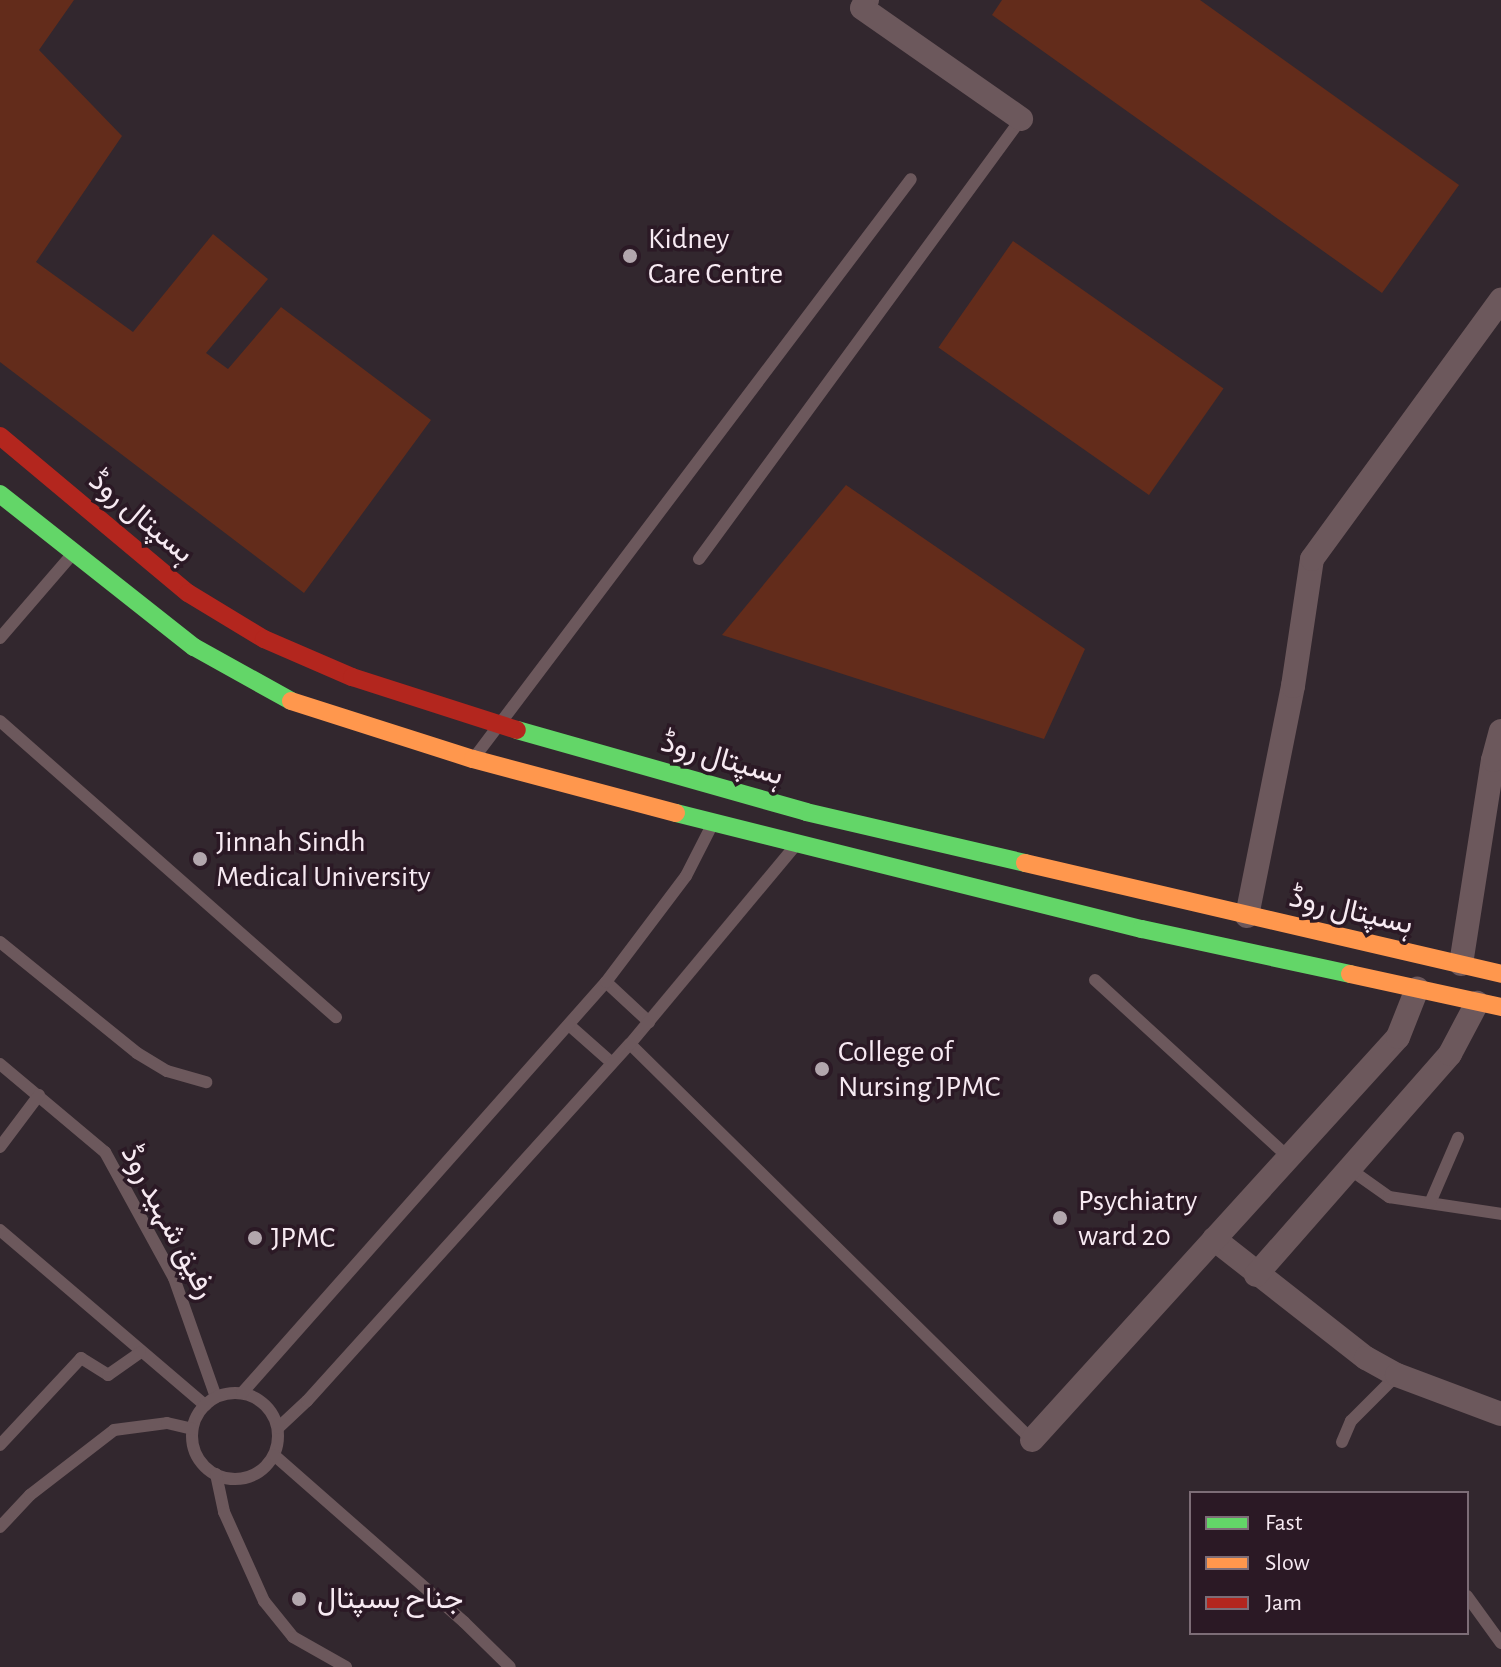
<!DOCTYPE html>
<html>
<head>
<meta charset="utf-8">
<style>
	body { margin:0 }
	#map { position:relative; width:1501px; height:1667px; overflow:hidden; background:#32272e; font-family:"Alegreya Sans",Vazirmatn,sans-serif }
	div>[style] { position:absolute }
	.green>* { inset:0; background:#632c1b; transform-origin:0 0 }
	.lane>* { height:12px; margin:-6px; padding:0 6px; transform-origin:6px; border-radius:6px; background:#6c585c }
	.lane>.ring { margin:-6px; padding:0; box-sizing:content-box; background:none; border:12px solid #6c585c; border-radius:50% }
	.street>* { height:24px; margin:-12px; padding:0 12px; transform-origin:12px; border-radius:12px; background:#6c585c }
	.fast>* { height:18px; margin:-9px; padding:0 9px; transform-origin:9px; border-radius:9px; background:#63d668 }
	.slow>* { height:18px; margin:-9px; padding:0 9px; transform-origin:9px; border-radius:9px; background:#ff974d }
	.jam>* { height:18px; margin:-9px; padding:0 9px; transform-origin:9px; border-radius:9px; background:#b3261e }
	.dots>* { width:22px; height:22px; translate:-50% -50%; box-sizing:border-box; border:4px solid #2b1925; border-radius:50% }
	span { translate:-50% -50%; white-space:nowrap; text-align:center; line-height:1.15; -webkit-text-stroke:7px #2b1925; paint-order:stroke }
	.poi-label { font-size:30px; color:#f7eaf2 }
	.left { translate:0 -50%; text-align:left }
	.street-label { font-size:30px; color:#f7eaf2 }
	.legend { position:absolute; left:1189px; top:1491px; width:280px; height:144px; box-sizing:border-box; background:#2b1925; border:2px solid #7d6d77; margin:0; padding:10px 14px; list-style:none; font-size:24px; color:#f7eaf2 }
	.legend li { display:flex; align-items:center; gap:16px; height:40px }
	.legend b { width:40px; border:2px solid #7d6d77 }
</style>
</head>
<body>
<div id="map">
	<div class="green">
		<div style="clip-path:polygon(0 0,74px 0,39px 50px,122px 136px,36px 262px,133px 332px,213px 234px,268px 279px,206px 353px,228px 369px,281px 307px,431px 420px,304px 593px,0 362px)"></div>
		<div style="clip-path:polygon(1002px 0,1200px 0,1459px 185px,1382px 293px,992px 15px)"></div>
		<div style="left:1013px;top:241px;width:257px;height:130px;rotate:35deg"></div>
		<div style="clip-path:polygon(846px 485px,1085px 649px,1044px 739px,722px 635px)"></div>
	</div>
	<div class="lane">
		<div style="left:699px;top:559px;width:545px;rotate:-53.8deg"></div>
		<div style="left:0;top:638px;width:107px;rotate:-49.2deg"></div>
		<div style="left:0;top:721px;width:448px;rotate:41.4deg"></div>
		<div style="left:474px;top:758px;width:725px;rotate:-52.96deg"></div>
		<div style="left:0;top:942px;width:176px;rotate:39deg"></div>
		<div style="left:137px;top:1053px;width:35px;rotate:31deg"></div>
		<div style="left:167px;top:1071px;width:41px;rotate:15.8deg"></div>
		<div style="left:1095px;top:980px;width:263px;rotate:42.5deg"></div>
		<div style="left:606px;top:982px;width:59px;rotate:42.9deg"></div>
		<div style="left:569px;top:1025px;width:57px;rotate:41.5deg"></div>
		<div style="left:630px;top:1044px;width:564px;rotate:44.57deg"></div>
		<div style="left:0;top:1064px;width:137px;rotate:40deg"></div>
		<div style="left:105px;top:1152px;width:144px;rotate:61.3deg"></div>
		<div style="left:174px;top:1278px;width:126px;rotate:70.6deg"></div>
		<div style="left:0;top:1147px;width:65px;rotate:-53.1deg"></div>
		<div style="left:1351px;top:1170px;width:47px;rotate:35.4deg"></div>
		<div style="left:1389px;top:1197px;width:113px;rotate:8.6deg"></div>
		<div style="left:1430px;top:1203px;width:71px;rotate:-66.7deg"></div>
		<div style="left:0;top:1230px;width:270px;rotate:40.5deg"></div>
		<div class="ring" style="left:192px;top:1393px;width:74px;height:74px"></div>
		<div style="left:242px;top:1393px;width:549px;rotate:-48.47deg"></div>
		<div style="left:606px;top:982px;width:133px;rotate:-53deg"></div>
		<div style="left:686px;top:876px;width:59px;rotate:-63deg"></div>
		<div style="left:278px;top:1428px;width:40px;rotate:-43deg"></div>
		<div style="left:307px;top:1401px;width:481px;rotate:-47.9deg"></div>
		<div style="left:630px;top:1044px;width:256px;rotate:-50.2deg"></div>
		<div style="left:1342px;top:1442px;width:23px;rotate:-67deg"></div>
		<div style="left:1351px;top:1421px;width:65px;rotate:-45deg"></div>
		<div style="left:0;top:1445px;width:119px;rotate:-47deg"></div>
		<div style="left:81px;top:1358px;width:32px;rotate:32deg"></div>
		<div style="left:108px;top:1375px;width:39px;rotate:-35deg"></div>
		<div style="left:274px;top:1455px;width:253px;rotate:41.3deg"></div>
		<div style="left:464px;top:1622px;width:64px;rotate:44.4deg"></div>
		<div style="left:216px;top:1474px;width:39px;rotate:78deg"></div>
		<div style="left:224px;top:1512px;width:98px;rotate:65.8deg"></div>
		<div style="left:264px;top:1601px;width:46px;rotate:51.1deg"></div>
		<div style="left:293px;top:1637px;width:61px;rotate:29.5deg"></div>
		<div style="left:0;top:1527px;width:44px;rotate:-46.8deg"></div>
		<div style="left:30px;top:1495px;width:106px;rotate:-37.7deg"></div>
		<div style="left:114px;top:1430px;width:53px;rotate:-7.5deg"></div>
		<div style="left:167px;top:1423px;width:26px;rotate:13deg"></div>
		<div style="left:1467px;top:1596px;width:58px;rotate:54.1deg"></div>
	</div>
	<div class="street">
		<div style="left:867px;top:0;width:9px;rotate:122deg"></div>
		<div style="left:862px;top:8px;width:194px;rotate:34.9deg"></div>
		<div style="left:1247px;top:916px;width:235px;rotate:-78.7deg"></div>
		<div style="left:1293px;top:686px;width:128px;rotate:-81.5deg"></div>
		<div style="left:1312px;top:559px;width:321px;rotate:-53.9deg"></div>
		<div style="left:1461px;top:964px;width:206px;rotate:-81.1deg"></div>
		<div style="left:1493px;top:760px;width:30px;rotate:-75deg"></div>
		<div style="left:1214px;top:1239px;width:193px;rotate:38.1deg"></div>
		<div style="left:1366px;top:1358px;width:35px;rotate:29deg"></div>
		<div style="left:1397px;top:1375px;width:111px;rotate:20.6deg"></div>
		<div style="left:1256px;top:1275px;width:294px;rotate:-48.7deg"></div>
		<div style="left:1450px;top:1054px;width:58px;rotate:-62.1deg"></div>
		<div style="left:1032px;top:1440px;width:544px;rotate:-47.75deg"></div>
		<div style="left:1398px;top:1037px;width:52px;rotate:-68.4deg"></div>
	</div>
	<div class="fast">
		<div style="left:0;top:494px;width:247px;rotate:38.3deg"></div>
		<div style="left:194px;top:647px;width:111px;rotate:29.1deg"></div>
		<div style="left:517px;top:730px;width:300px;rotate:15.8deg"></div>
		<div style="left:806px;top:812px;width:225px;rotate:13.1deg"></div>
		<div style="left:676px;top:813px;width:480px;rotate:14deg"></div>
		<div style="left:1142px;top:929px;width:213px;rotate:12.2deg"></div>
	</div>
	<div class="slow">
		<div style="left:291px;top:701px;width:191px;rotate:17.7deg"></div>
		<div style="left:473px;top:759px;width:210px;rotate:14.9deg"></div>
		<div style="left:1025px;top:863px;width:489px;rotate:13.1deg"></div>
		<div style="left:1350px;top:974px;width:155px;rotate:12.3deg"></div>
	</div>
	<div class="jam">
		<div style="left:0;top:436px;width:245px;rotate:39.9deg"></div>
		<div style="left:188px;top:593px;width:89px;rotate:31.2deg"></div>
		<div style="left:264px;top:639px;width:96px;rotate:23.4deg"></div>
		<div style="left:352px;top:677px;width:173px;rotate:17.8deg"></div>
	</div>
	<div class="dots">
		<div style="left:630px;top:256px;background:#b2a6ad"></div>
		<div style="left:200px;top:859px;background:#b2a6ad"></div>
		<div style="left:822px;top:1069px;background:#b2a6ad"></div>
		<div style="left:1060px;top:1218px;background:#b2a6ad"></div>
		<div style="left:255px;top:1238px;background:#b2a6ad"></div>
		<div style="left:299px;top:1599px;background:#b2a6ad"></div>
	</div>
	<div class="poi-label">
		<span class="left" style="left:648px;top:256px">Kidney<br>Care Centre</span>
		<span class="left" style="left:216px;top:859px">Jinnah Sindh<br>Medical University</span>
		<span class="left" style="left:838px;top:1069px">College of<br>Nursing JPMC</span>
		<span class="left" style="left:1078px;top:1218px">Psychiatry<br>ward 20</span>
		<span class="left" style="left:271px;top:1238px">JPMC</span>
		<span class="left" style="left:317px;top:1599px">جناح ہسپتال</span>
	</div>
	<div class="street-label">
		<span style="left:141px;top:517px;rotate:40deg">ہسپتال روڈ</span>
		<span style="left:722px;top:759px;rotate:16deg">ہسپتال روڈ</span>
		<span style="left:1351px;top:911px;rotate:13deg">ہسپتال روڈ</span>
		<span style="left:168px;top:1222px;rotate:62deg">رفیق شہید روڈ</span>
	</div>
	<ul class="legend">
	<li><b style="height:10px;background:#63d668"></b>Fast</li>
	<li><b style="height:10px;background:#ff974d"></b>Slow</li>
	<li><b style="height:10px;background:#b3261e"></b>Jam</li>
	</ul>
</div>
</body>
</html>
